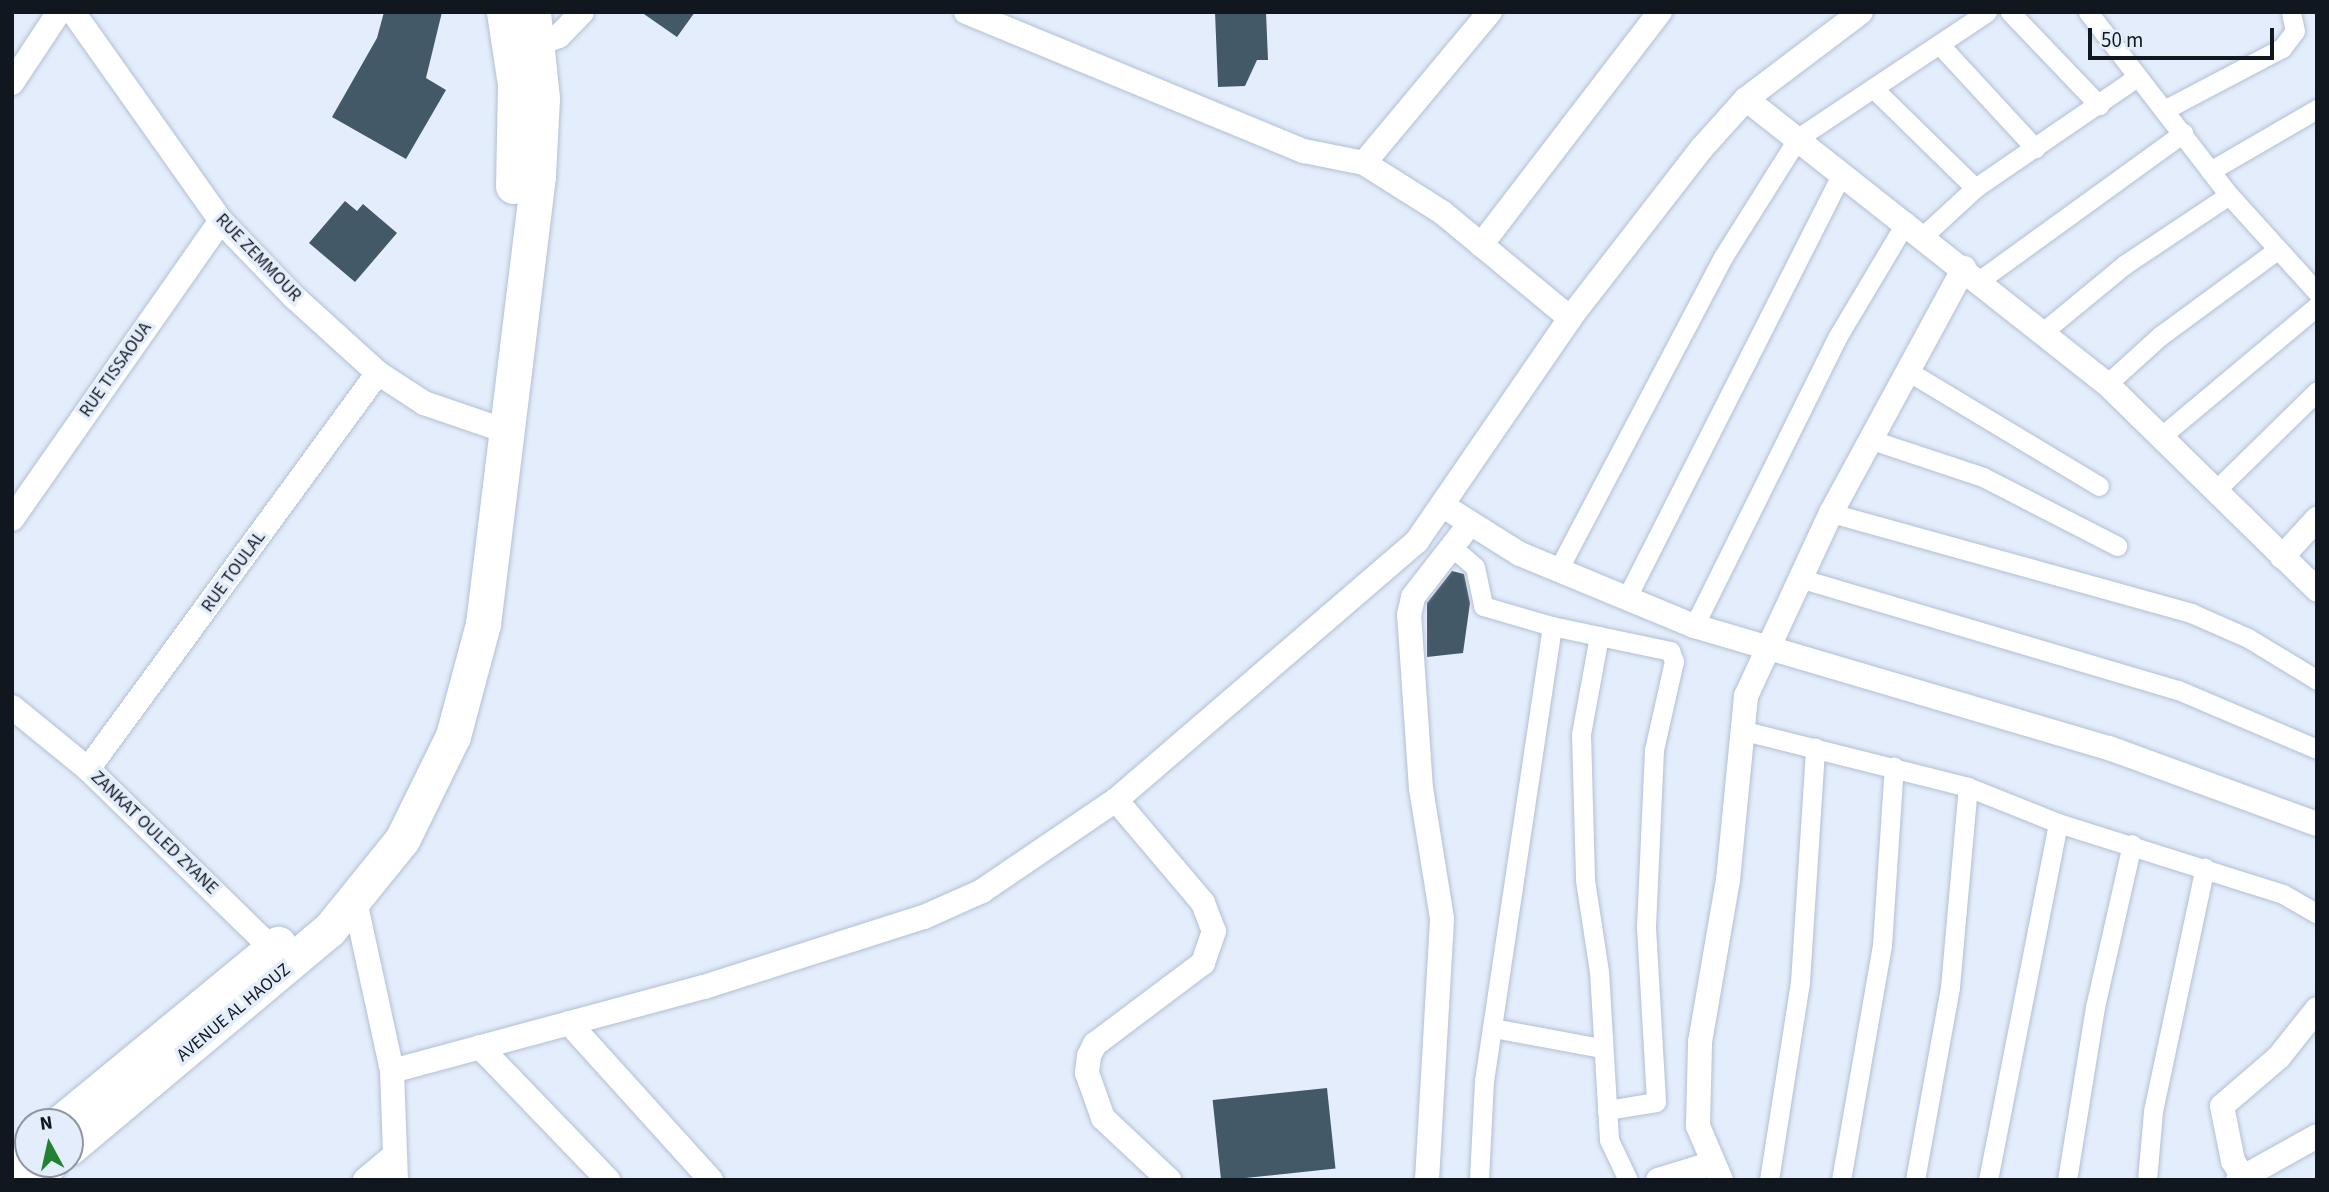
<!DOCTYPE html>
<html>
<head>
<meta charset="utf-8">
<style>
	body { margin:0 }
	#map { position:relative; width:2329px; height:1192px; overflow:hidden; background:#e4edfb; font-family:"Source Sans 3",sans-serif }
	div>[style] { position:absolute }
	.building>* { inset:0; background:#435967; transform-origin:0 0 }
	.roads { filter:drop-shadow(0 0 2px #b1c0d5) drop-shadow(0 0 2px #b1c0d5) }
	.pedestrian>* { height:19px; margin:-9.5px; padding:0 9.5px; transform-origin:9.5px; border-radius:9.5px; background:#fff }
	.minor>* { height:24px; margin:-12px; padding:0 12px; transform-origin:12px; border-radius:12px; background:#fff }
	.secondary>* { height:35px; margin:-17.5px; padding:0 17.5px; transform-origin:17.5px; border-radius:17.5px; background:#fff }
	span { translate:-50% -50%; white-space:nowrap; text-align:center; line-height:1.15; -webkit-text-stroke:7px #e4edfb; paint-order:stroke }
	.street-label { font-size:18px; color:#11171e }
	.frame { position:absolute; inset:0; border:14px solid #11171e; pointer-events:none }
	.north { position:absolute; left:14px; top:1108px; width:70px; height:70px; box-sizing:border-box; background:#e4edfb; border:2px solid #9097a3; border-radius:50%; rotate:352deg; font-size:19px; font-weight:700; line-height:28px; text-align:center; color:#11171e }
	.north::after { content:''; display:block; margin:auto; width:24px; height:32px; background:#228133; clip-path:polygon(50% 0,100% 100%,50% 72%,0 100%) }
	.scale { position:absolute; left:2088px; top:28px; width:186px; height:32px; box-sizing:border-box; border:4px solid #11171e; border-top:0; padding-left:9px; font-size:21px; line-height:24px; white-space:nowrap; color:#11171e; -webkit-text-stroke:5px #e4edfb; paint-order:stroke }
</style>
</head>
<body>
<div id="map">
	<div class="building">
		<div style="clip-path:polygon(384px 12px,442px 12px,426px 78px,446px 90px,406px 159px,332px 117px,377px 38px)"></div>
		<div style="clip-path:polygon(641px 12px,695px 12px,677px 37px)"></div>
		<div style="clip-path:polygon(1215px 12px,1266px 12px,1268px 60px,1257px 60px,1245px 86px,1218px 87px)"></div>
		<div style="clip-path:polygon(345px 201px,357px 211px,363px 204px,397px 233px,355px 282px,309px 243px)"></div>
		<div style="clip-path:polygon(1452px 571px,1464px 574px,1470px 603px,1463px 653px,1427px 657px,1427px 603px)"></div>
		<div style="left:1327px;top:1088px;width:81px;height:115px;rotate:84deg"></div>
	</div>
	<div class="roads">
		<div class="pedestrian">
			<div style="left:2010px;top:12px;width:129px;rotate:46.3deg"></div>
			<div style="left:2088px;top:12px;width:231px;rotate:52.4deg"></div>
			<div style="left:2229px;top:195px;width:131px;rotate:47.8deg"></div>
			<div style="left:1939px;top:44px;width:142px;rotate:47.3deg"></div>
			<div style="left:1873px;top:88px;width:143px;rotate:44.4deg"></div>
			<div style="left:2164px;top:110px;width:133px;rotate:-27.7deg"></div>
			<div style="left:2282px;top:48px;width:21px;rotate:-53deg"></div>
			<div style="left:2295px;top:31px;width:19px;rotate:-102deg"></div>
			<div style="left:2210px;top:171px;width:124px;rotate:-30.1deg"></div>
			<div style="left:1923px;top:236px;width:71px;rotate:-42.7deg"></div>
			<div style="left:1975px;top:188px;width:196px;rotate:-34.4deg"></div>
			<div style="left:1980px;top:280px;width:251px;rotate:-35.9deg"></div>
			<div style="left:2044px;top:331px;width:104px;rotate:-39.5deg"></div>
			<div style="left:2124px;top:265px;width:126px;rotate:-33.7deg"></div>
			<div style="left:1906px;top:370px;width:225px;rotate:31deg"></div>
			<div style="left:2107px;top:384px;width:72px;rotate:-42.2deg"></div>
			<div style="left:2160px;top:336px;width:145px;rotate:-36.3deg"></div>
			<div style="left:2164px;top:434px;width:199px;rotate:-39.9deg"></div>
			<div style="left:1869px;top:439px;width:120px;rotate:18.4deg"></div>
			<div style="left:1983px;top:477px;width:151px;rotate:27.2deg"></div>
			<div style="left:2216px;top:490px;width:141px;rotate:-44.4deg"></div>
			<div style="left:1831px;top:513px;width:374px;rotate:15.5deg"></div>
			<div style="left:2191px;top:613px;width:62px;rotate:23.7deg"></div>
			<div style="left:2248px;top:638px;width:81px;rotate:31.3deg"></div>
			<div style="left:1452px;top:547px;width:30px;rotate:41deg"></div>
			<div style="left:1475px;top:567px;width:40px;rotate:78deg"></div>
			<div style="left:1483px;top:606px;width:72px;rotate:16.2deg"></div>
			<div style="left:1552px;top:626px;width:459px;rotate:98.5deg"></div>
			<div style="left:1484px;top:1080px;width:100px;rotate:92.9deg"></div>
			<div style="left:1558px;top:570px;width:354px;rotate:-62.2deg"></div>
			<div style="left:1723px;top:257px;width:141px;rotate:-57.8deg"></div>
			<div style="left:1798px;top:138px;width:227px;rotate:-33.7deg"></div>
			<div style="left:1799px;top:578px;width:395px;rotate:16.5deg"></div>
			<div style="left:2178px;top:690px;width:151px;rotate:23deg"></div>
			<div style="left:1626px;top:599px;width:478px;rotate:-63.1deg"></div>
			<div style="left:1552px;top:626px;width:48px;rotate:12deg"></div>
			<div style="left:1599px;top:636px;width:100px;rotate:100.4deg"></div>
			<div style="left:1581px;top:734px;width:146px;rotate:88.4deg"></div>
			<div style="left:1585px;top:880px;width:92px;rotate:81.3deg"></div>
			<div style="left:1599px;top:971px;width:169px;rotate:86.6deg"></div>
			<div style="left:1609px;top:1140px;width:44px;rotate:64.6deg"></div>
			<div style="left:1694px;top:626px;width:324px;rotate:-63.6deg"></div>
			<div style="left:1838px;top:336px;width:133px;rotate:-59.2deg"></div>
			<div style="left:1599px;top:636px;width:73px;rotate:11.9deg"></div>
			<div style="left:1670px;top:651px;width:11px;rotate:68deg"></div>
			<div style="left:1674px;top:661px;width:91px;rotate:102.7deg"></div>
			<div style="left:1654px;top:750px;width:177px;rotate:92.6deg"></div>
			<div style="left:1646px;top:927px;width:175px;rotate:86.7deg"></div>
			<div style="left:1656px;top:1102px;width:50px;rotate:170.7deg"></div>
			<div style="left:1741px;top:730px;width:234px;rotate:14.1deg"></div>
			<div style="left:1968px;top:787px;width:97px;rotate:21.8deg"></div>
			<div style="left:2058px;top:823px;width:236px;rotate:17.5deg"></div>
			<div style="left:2283px;top:894px;width:39px;rotate:30deg"></div>
			<div style="left:1493px;top:1028px;width:110px;rotate:10.5deg"></div>
			<div style="left:1769px;top:1180px;width:200px;rotate:-81.1deg"></div>
			<div style="left:1800px;top:982px;width:235px;rotate:-86.3deg"></div>
			<div style="left:1841px;top:1180px;width:239px;rotate:-80.1deg"></div>
			<div style="left:1882px;top:945px;width:179px;rotate:-86.2deg"></div>
			<div style="left:1915px;top:1180px;width:196px;rotate:-79.7deg"></div>
			<div style="left:1950px;top:987px;width:201px;rotate:-84.9deg"></div>
			<div style="left:1988px;top:1180px;width:364px;rotate:-78.9deg"></div>
			<div style="left:2067px;top:1180px;width:175px;rotate:-80.8deg"></div>
			<div style="left:2095px;top:1007px;width:167px;rotate:-77.2deg"></div>
			<div style="left:2147px;top:1180px;width:69px;rotate:-85deg"></div>
			<div style="left:2153px;top:1111px;width:249px;rotate:-78deg"></div>
		</div>
		<div class="minor">
			<div style="left:73px;top:12px;width:256px;rotate:54.7deg"></div>
			<div style="left:221px;top:221px;width:104px;rotate:46.2deg"></div>
			<div style="left:293px;top:296px;width:115px;rotate:42.2deg"></div>
			<div style="left:378px;top:373px;width:55px;rotate:33.1deg"></div>
			<div style="left:424px;top:403px;width:87px;rotate:18.9deg"></div>
			<div style="left:966px;top:12px;width:365px;rotate:22.4deg"></div>
			<div style="left:1304px;top:151px;width:61px;rotate:11.3deg"></div>
			<div style="left:1364px;top:163px;width:93px;rotate:32.3deg"></div>
			<div style="left:1443px;top:213px;width:165px;rotate:39.6deg"></div>
			<div style="left:523px;top:51px;width:39px;rotate:-23deg"></div>
			<div style="left:559px;top:36px;width:33px;rotate:-46deg"></div>
			<div style="left:12px;top:83px;width:85px;rotate:-56.5deg"></div>
			<div style="left:1746px;top:99px;width:460px;rotate:38.3deg"></div>
			<div style="left:2107px;top:384px;width:294px;rotate:44.4deg"></div>
			<div style="left:1364px;top:163px;width:197px;rotate:-50.2deg"></div>
			<div style="left:1481px;top:245px;width:294px;rotate:-52.5deg"></div>
			<div style="left:1445px;top:507px;width:89px;rotate:32.1deg"></div>
			<div style="left:1520px;top:554px;width:188px;rotate:22.5deg"></div>
			<div style="left:1694px;top:626px;width:433px;rotate:16.4deg"></div>
			<div style="left:2109px;top:748px;width:221px;rotate:20.1deg"></div>
			<div style="left:12px;top:519px;width:364px;rotate:-55deg"></div>
			<div style="left:2282px;top:557px;width:52px;rotate:-47.4deg"></div>
			<div style="left:12px;top:707px;width:98px;rotate:39.2deg"></div>
			<div style="left:88px;top:769px;width:271px;rotate:44.3deg"></div>
			<div style="left:88px;top:769px;width:491px;rotate:-53.8deg"></div>
			<div style="left:1116px;top:800px;width:135px;rotate:49.8deg"></div>
			<div style="left:1203px;top:903px;width:30px;rotate:69deg"></div>
			<div style="left:1214px;top:931px;width:34px;rotate:109deg"></div>
			<div style="left:1203px;top:963px;width:135px;rotate:143.1deg"></div>
			<div style="left:1095px;top:1044px;width:13px;rotate:117deg"></div>
			<div style="left:1089px;top:1056px;width:17px;rotate:97deg"></div>
			<div style="left:1087px;top:1073px;width:48px;rotate:70.4deg"></div>
			<div style="left:1103px;top:1118px;width:91px;rotate:43.2deg"></div>
			<div style="left:355px;top:901px;width:174px;rotate:77.7deg"></div>
			<div style="left:392px;top:1071px;width:109px;rotate:87.9deg"></div>
			<div style="left:569px;top:1023px;width:212px;rotate:47.9deg"></div>
			<div style="left:480px;top:1047px;width:185px;rotate:46.1deg"></div>
			<div style="left:392px;top:1071px;width:323px;rotate:-15.1deg"></div>
			<div style="left:704px;top:987px;width:231px;rotate:-17.7deg"></div>
			<div style="left:924px;top:917px;width:64px;rotate:-24.1deg"></div>
			<div style="left:982px;top:891px;width:162px;rotate:-34.2deg"></div>
			<div style="left:1116px;top:800px;width:397px;rotate:-40.7deg"></div>
			<div style="left:1417px;top:541px;width:270px;rotate:-55.5deg"></div>
			<div style="left:1570px;top:318px;width:215px;rotate:-52.2deg"></div>
			<div style="left:1702px;top:148px;width:66px;rotate:-48.1deg"></div>
			<div style="left:1746px;top:99px;width:144px;rotate:-37.1deg"></div>
			<div style="left:2243px;top:1177px;width:19px;rotate:-122deg"></div>
			<div style="left:2233px;top:1161px;width:56px;rotate:-101.3deg"></div>
			<div style="left:2222px;top:1106px;width:75px;rotate:-40.7deg"></div>
			<div style="left:2279px;top:1057px;width:61px;rotate:-51.6deg"></div>
			<div style="left:365px;top:1180px;width:39px;rotate:-40deg"></div>
			<div style="left:1427px;top:1180px;width:262px;rotate:-86.7deg"></div>
			<div style="left:1442px;top:918px;width:131px;rotate:-99.2deg"></div>
			<div style="left:1421px;top:789px;width:174px;rotate:-93.9deg"></div>
			<div style="left:1409px;top:615px;width:18px;rotate:-77deg"></div>
			<div style="left:1413px;top:597px;width:91px;rotate:-52.1deg"></div>
			<div style="left:1658px;top:1180px;width:54px;rotate:-17.1deg"></div>
			<div style="left:1721px;top:1180px;width:59px;rotate:-113.1deg"></div>
			<div style="left:1698px;top:1126px;width:84px;rotate:-88.6deg"></div>
			<div style="left:1700px;top:1042px;width:164px;rotate:-80.2deg"></div>
			<div style="left:1728px;top:880px;width:185px;rotate:-84.4deg"></div>
			<div style="left:1746px;top:696px;width:202px;rotate:-65.1deg"></div>
			<div style="left:1831px;top:513px;width:279px;rotate:-61.5deg"></div>
			<div style="left:2238px;top:1180px;width:90px;rotate:-29.1deg"></div>
		</div>
		<div class="secondary">
			<div style="left:504px;top:12px;width:73px;rotate:81.3deg"></div>
			<div style="left:515px;top:84px;width:102px;rotate:91.1deg"></div>
			<div style="left:61px;top:1122px;width:281px;rotate:-39.4deg"></div>
			<div style="left:70px;top:1147px;width:338px;rotate:-40deg"></div>
			<div style="left:329px;top:930px;width:116px;rotate:-51deg"></div>
			<div style="left:402px;top:840px;width:116px;rotate:-63.9deg"></div>
			<div style="left:453px;top:736px;width:116px;rotate:-75deg"></div>
			<div style="left:483px;top:624px;width:452px;rotate:-83deg"></div>
			<div style="left:538px;top:175px;width:77px;rotate:-87deg"></div>
			<div style="left:542px;top:98px;width:86px;rotate:-96deg"></div>
			<div style="left:12px;top:1162px;width:21px;rotate:-39deg"></div>
			<div style="left:30px;top:1180px;width:25px;rotate:-40deg"></div>
		</div>
	</div>
	<div class="street-label">
		<span style="left:258px;top:258px;rotate:46deg">RUE ZEMMOUR</span>
		<span style="left:116px;top:370px;rotate:-55deg">RUE TISSAOUA</span>
		<span style="left:234px;top:572px;rotate:-54deg">RUE TOULAL</span>
		<span style="left:154px;top:833px;rotate:44deg">ZANKAT OULED ZYANE</span>
		<span style="left:234px;top:1013px;rotate:-40deg">AVENUE AL HAOUZ</span>
	</div>
	<div class="frame"></div>
	<div class="north">N</div>
	<div class="scale">50 m</div>
</div>
</body>
</html>
